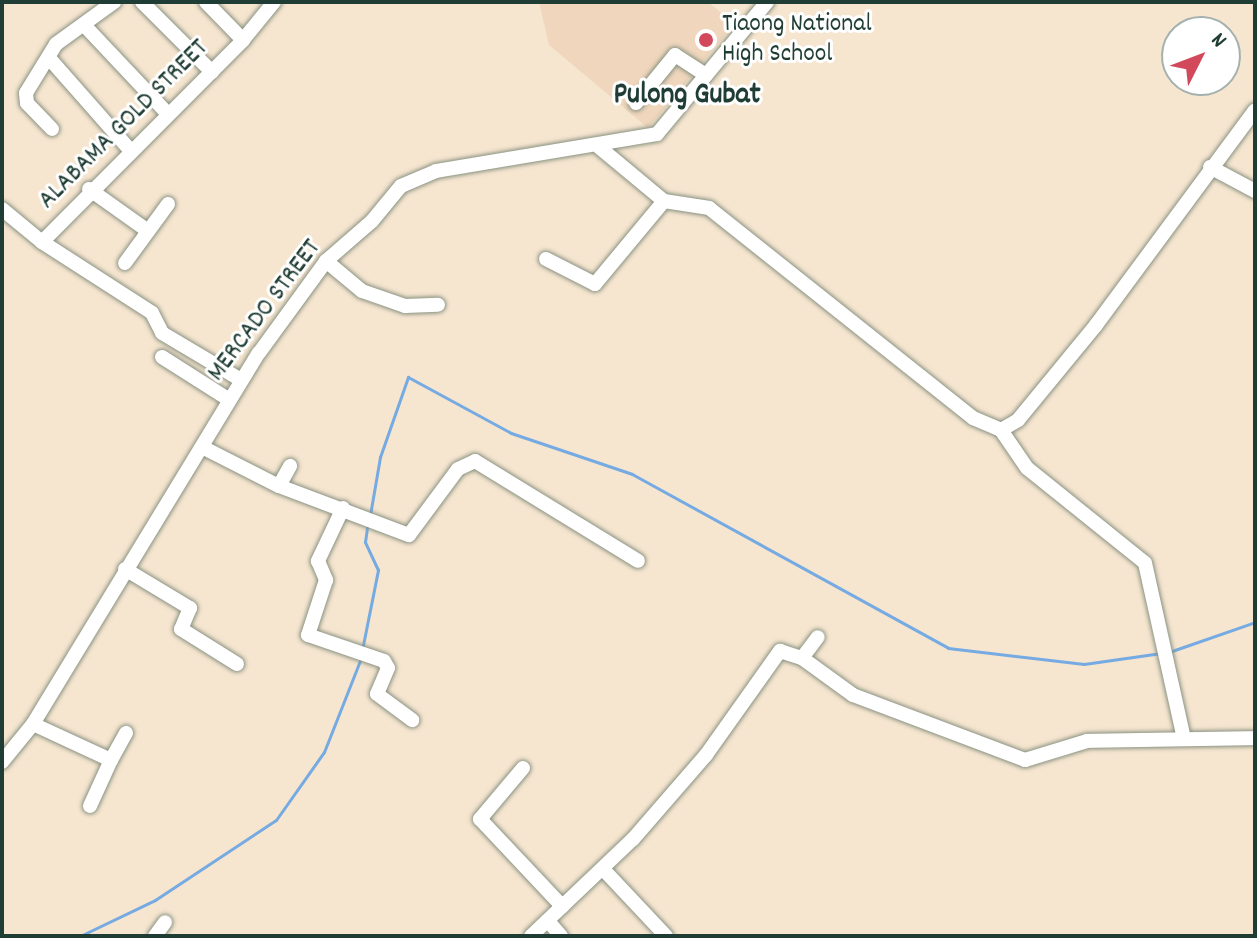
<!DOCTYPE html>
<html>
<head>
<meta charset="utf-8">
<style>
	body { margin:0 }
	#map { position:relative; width:1257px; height:938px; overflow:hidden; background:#f6e6d0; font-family:Dekko,sans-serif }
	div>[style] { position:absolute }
	.built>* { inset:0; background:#efd6bc }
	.stream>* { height:3px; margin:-1.5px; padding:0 1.5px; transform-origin:1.5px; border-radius:1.5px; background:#75aae2 }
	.roads { filter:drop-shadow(0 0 2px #8a9282) drop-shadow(0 0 2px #8a9282) }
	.minor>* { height:14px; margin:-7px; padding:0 7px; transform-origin:7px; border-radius:7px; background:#fff }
	.dots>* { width:22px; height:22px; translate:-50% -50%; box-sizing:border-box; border:4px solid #fff; border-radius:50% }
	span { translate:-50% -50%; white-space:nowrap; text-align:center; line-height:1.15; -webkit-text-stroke:6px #fff; paint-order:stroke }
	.poi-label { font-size:26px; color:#1f3d34 }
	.left { translate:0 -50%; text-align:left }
	.street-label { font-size:26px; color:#1f3d34 }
	.quarter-label { font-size:30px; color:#1f3d34; font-weight:700 }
	.frame { position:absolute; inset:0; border:4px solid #1f3d34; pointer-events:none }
	.north { position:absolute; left:1161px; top:16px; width:80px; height:80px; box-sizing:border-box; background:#fff; border:2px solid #a5b1ae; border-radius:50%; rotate:48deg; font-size:22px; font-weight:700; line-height:32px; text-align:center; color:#1f3d34 }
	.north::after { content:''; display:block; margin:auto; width:28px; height:36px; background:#d1495b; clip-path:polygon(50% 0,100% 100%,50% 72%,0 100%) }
</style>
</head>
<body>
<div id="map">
	<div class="built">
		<div style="clip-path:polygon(539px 2px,708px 2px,734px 24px,648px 128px,549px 45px)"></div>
	</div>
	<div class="stream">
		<div style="left:370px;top:515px;width:59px;rotate:-80.2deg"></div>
		<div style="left:380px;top:457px;width:85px;rotate:-70.7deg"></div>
		<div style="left:408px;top:377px;width:117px;rotate:28.5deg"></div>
		<div style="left:511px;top:433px;width:128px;rotate:18.7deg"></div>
		<div style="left:632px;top:474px;width:361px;rotate:28.8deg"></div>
		<div style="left:948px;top:648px;width:137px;rotate:6.7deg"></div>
		<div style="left:1084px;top:664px;width:78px;rotate:-8.1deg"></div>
		<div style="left:362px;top:650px;width:82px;rotate:-78.7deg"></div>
		<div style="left:378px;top:570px;width:31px;rotate:-115deg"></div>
		<div style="left:365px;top:542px;width:15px;rotate:-82deg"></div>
		<div style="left:1169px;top:652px;width:91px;rotate:-19.2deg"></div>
		<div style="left:80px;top:936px;width:83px;rotate:-25.6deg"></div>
		<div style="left:155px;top:900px;width:145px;rotate:-33.5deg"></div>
		<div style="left:276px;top:820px;width:83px;rotate:-54.8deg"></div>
		<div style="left:324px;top:752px;width:101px;rotate:-68.5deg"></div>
	</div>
	<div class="roads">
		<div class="minor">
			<div style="left:142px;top:2px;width:99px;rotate:45deg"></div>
			<div style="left:206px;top:2px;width:53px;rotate:45.8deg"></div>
			<div style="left:85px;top:26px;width:120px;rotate:46.7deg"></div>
			<div style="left:49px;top:58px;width:125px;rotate:48.6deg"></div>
			<div style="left:636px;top:103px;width:62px;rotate:-50.9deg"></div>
			<div style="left:675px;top:55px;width:37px;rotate:33deg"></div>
			<div style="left:52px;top:129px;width:36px;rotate:-134deg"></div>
			<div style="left:27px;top:103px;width:10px;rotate:-96deg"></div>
			<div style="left:26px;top:93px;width:57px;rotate:-58.5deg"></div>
			<div style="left:56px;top:44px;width:72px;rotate:-35.9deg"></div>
			<div style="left:599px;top:147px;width:85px;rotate:39.7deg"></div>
			<div style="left:664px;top:201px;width:46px;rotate:8.8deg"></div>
			<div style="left:709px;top:208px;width:337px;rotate:38.5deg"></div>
			<div style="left:973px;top:418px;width:30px;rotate:23deg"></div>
			<div style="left:1001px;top:430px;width:46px;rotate:55.6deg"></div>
			<div style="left:1027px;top:468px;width:151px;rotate:38.8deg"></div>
			<div style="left:1145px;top:563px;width:180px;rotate:77.5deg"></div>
			<div style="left:1210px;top:167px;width:51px;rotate:28.1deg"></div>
			<div style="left:89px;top:189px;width:72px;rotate:35.4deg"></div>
			<div style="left:2px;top:209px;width:52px;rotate:39.5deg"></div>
			<div style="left:42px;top:242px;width:285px;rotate:-45.1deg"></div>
			<div style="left:243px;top:40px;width:49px;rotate:-50.8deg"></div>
			<div style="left:42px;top:242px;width:131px;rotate:32.8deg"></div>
			<div style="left:152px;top:313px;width:22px;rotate:63deg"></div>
			<div style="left:162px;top:333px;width:92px;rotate:30.7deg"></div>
			<div style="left:546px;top:259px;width:55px;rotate:27deg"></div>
			<div style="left:595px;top:284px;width:108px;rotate:-50.3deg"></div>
			<div style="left:326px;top:261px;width:47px;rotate:39.8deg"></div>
			<div style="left:362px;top:291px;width:46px;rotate:19.2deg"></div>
			<div style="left:405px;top:306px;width:33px;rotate:-2deg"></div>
			<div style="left:125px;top:263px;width:73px;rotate:-53.9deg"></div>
			<div style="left:162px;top:357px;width:78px;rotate:32.5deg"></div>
			<div style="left:1001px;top:430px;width:20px;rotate:-30deg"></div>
			<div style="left:1018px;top:420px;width:123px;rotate:-50.6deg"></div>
			<div style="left:1096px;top:325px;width:267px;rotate:-53.5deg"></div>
			<div style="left:202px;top:447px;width:86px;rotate:26.9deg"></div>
			<div style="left:279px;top:486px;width:139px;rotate:20.7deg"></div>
			<div style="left:409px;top:535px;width:82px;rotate:-53.4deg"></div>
			<div style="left:458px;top:469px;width:19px;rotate:-25deg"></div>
			<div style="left:475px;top:461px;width:191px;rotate:31.5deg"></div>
			<div style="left:279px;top:486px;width:23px;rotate:-61deg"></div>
			<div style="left:343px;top:508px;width:59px;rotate:115.3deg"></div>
			<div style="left:318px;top:561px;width:21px;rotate:67deg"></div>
			<div style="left:326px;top:580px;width:58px;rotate:108.1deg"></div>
			<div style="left:308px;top:635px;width:80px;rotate:18.9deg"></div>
			<div style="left:384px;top:661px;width:8px;rotate:60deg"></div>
			<div style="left:388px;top:668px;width:28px;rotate:113deg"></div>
			<div style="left:377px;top:694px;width:44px;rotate:36.6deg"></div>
			<div style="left:125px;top:569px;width:76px;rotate:31deg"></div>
			<div style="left:190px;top:608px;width:23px;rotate:113deg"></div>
			<div style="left:181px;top:629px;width:66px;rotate:32deg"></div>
			<div style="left:802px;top:658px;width:26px;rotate:-53deg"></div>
			<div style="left:33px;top:724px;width:86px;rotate:24.8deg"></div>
			<div style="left:111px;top:760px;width:31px;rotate:-61deg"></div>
			<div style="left:2px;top:762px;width:49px;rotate:-50.8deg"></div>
			<div style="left:33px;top:724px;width:434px;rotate:-58.7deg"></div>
			<div style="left:259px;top:353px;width:114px;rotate:-53.9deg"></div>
			<div style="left:326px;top:261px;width:61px;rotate:-41deg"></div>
			<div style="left:372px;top:221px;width:45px;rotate:-50.4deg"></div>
			<div style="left:401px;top:186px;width:38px;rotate:-23deg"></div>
			<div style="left:436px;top:171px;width:224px;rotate:-9.5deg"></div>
			<div style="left:657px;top:134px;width:172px;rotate:-50.2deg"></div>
			<div style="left:523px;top:768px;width:67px;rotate:130.1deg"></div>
			<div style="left:480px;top:819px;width:120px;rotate:46.7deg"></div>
			<div style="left:90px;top:806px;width:51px;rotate:-65.5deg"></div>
			<div style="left:603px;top:869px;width:92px;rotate:46.8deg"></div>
			<div style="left:548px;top:921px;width:20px;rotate:49deg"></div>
			<div style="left:155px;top:936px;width:17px;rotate:-54deg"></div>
			<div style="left:531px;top:936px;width:141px;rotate:-43.6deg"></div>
			<div style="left:633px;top:839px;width:111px;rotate:-49deg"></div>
			<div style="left:706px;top:755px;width:128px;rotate:-54.6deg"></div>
			<div style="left:780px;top:651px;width:23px;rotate:18deg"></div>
			<div style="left:802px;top:658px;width:63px;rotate:36deg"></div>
			<div style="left:853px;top:695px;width:184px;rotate:20.7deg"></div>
			<div style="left:1025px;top:760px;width:65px;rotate:-17deg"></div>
			<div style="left:1087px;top:741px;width:168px;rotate:-1deg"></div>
		</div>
	</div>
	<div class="dots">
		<div style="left:706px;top:40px;background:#d1495b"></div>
	</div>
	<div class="poi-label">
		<span class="left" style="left:722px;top:40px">Tiaong National<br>High School</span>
	</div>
	<div class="street-label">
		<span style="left:124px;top:125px;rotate:-45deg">ALABAMA GOLD STREET</span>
		<span style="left:265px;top:311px;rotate:-53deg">MERCADO STREET</span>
	</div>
	<div class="quarter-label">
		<span style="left:687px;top:97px">Pulong Gubat</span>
	</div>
	<div class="frame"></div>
	<div class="north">N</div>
</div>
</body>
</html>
